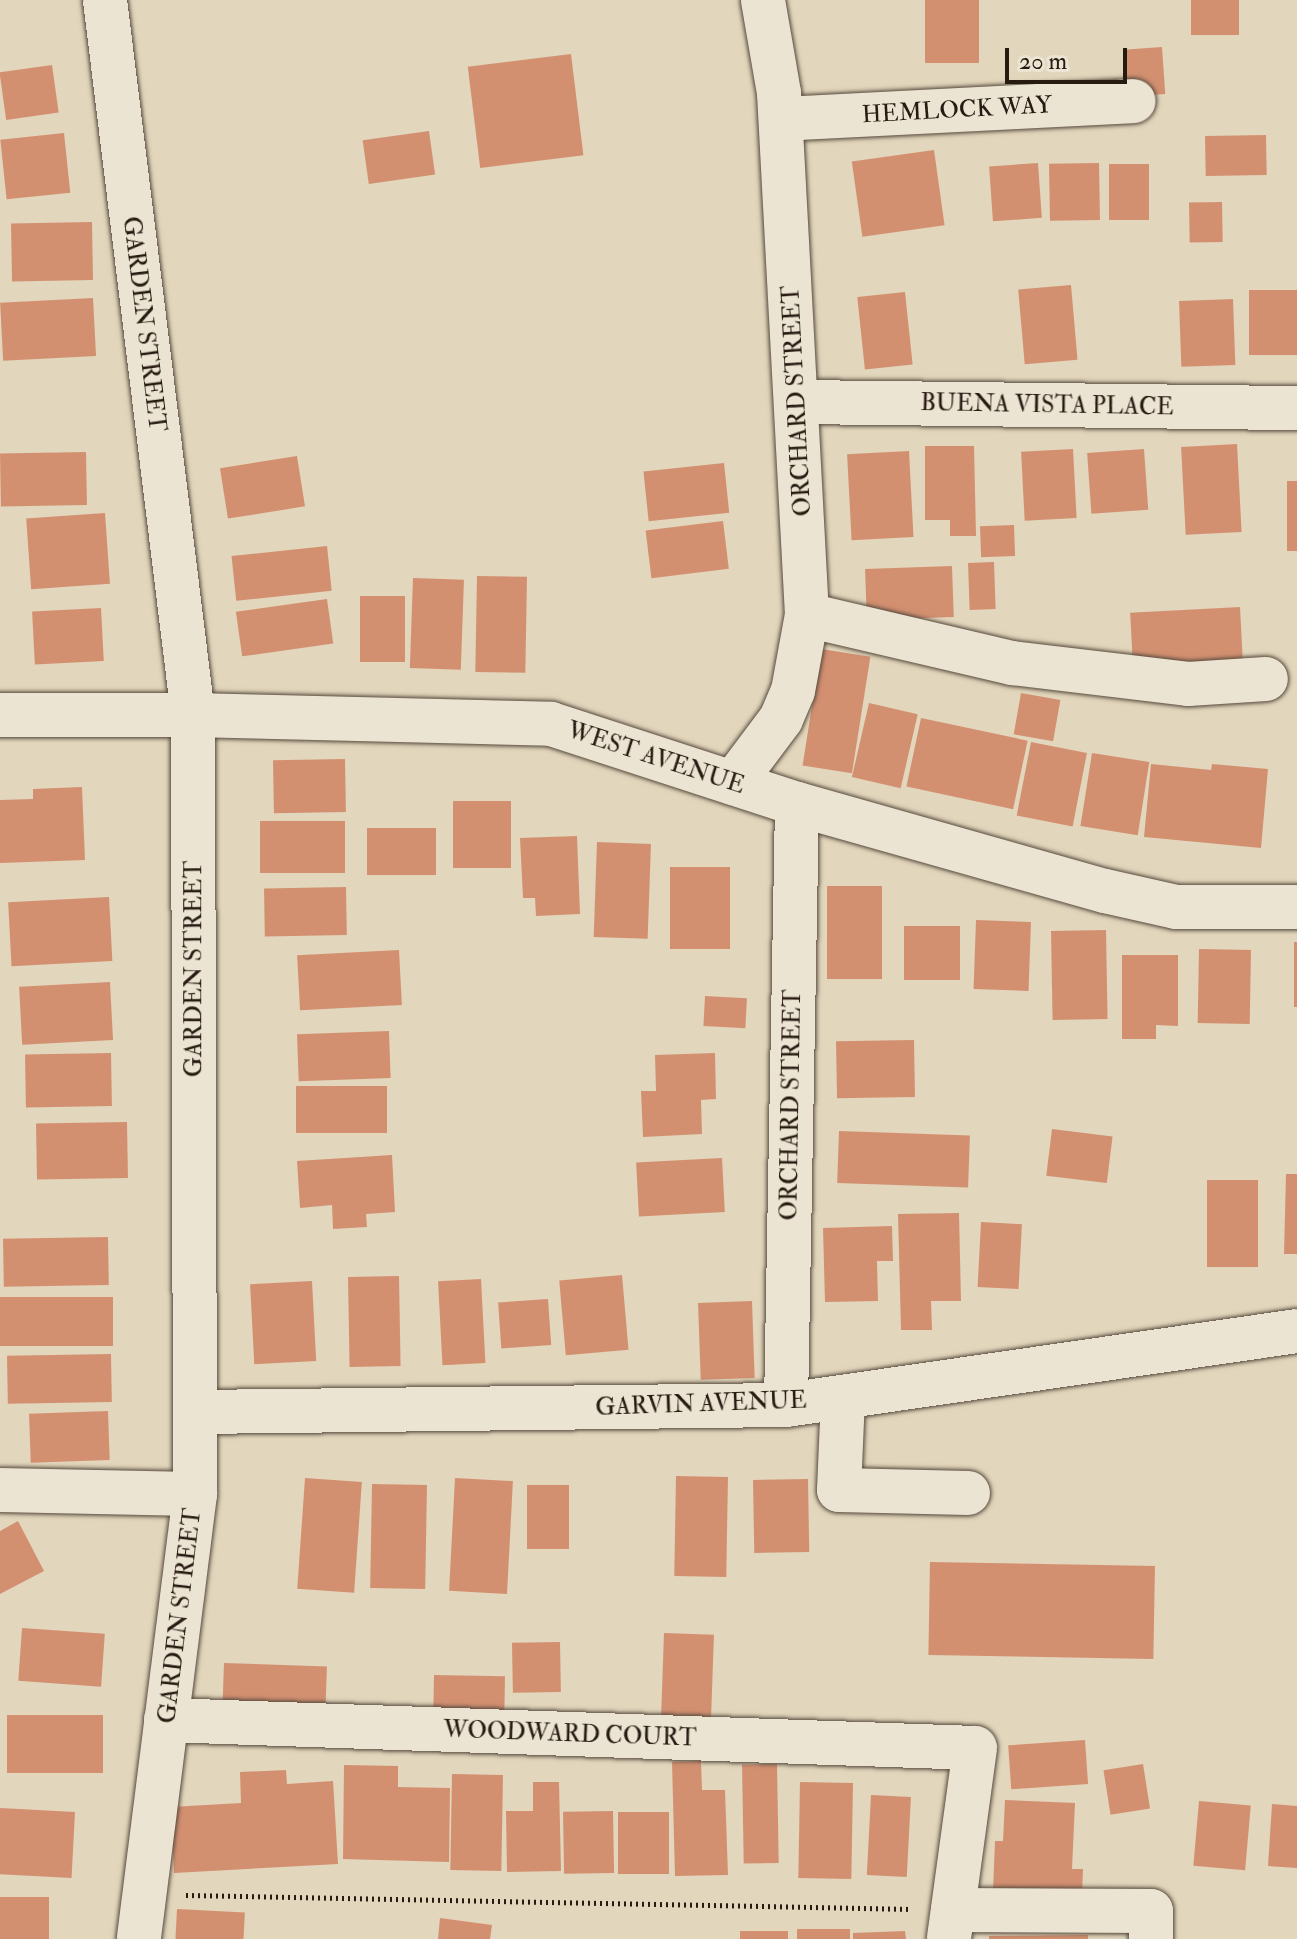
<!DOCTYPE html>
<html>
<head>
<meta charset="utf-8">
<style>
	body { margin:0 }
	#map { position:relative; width:1297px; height:1939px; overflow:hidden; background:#e2d6bc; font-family:"IM FELL Double Pica",serif }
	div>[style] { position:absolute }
	.building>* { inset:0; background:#d39071; transform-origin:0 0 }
	.path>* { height:5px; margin-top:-2.5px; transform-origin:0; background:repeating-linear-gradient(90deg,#271a11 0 2px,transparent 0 6px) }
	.roads { filter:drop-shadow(0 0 2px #56493c) drop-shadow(0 0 2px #56493c) }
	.minor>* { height:44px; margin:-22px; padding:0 22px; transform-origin:22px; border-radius:22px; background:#ece4d3 }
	span { translate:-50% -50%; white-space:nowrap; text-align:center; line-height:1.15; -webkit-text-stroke:7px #ece4d3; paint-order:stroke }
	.street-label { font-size:24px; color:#271a11 }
	.scale { position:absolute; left:1005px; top:48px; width:122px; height:36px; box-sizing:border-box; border:4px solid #271a11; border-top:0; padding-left:10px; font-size:24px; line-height:28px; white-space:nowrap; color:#271a11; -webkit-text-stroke:6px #ece4d3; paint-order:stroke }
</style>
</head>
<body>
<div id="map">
	<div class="building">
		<div style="left:925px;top:0;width:54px;height:63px"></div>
		<div style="left:1191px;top:0;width:48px;height:35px"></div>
		<div style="left:1162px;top:47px;width:47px;height:39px;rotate:86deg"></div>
		<div style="left:571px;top:54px;width:102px;height:104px;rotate:83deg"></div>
		<div style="left:52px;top:65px;width:48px;height:53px;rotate:82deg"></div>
		<div style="left:429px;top:131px;width:44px;height:67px;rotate:82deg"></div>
		<div style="left:64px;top:133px;width:60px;height:64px;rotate:84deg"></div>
		<div style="left:1266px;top:135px;width:40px;height:61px;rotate:89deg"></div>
		<div style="left:934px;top:150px;width:76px;height:83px;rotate:82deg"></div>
		<div style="left:1038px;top:163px;width:55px;height:49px;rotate:86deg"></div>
		<div style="left:1099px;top:163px;width:57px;height:50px;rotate:89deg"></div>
		<div style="left:1109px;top:164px;width:40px;height:56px"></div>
		<div style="left:1222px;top:202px;width:40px;height:33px;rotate:89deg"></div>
		<div style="left:92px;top:222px;width:58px;height:81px;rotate:89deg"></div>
		<div style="left:1071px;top:285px;width:75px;height:53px;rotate:85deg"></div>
		<div style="left:1297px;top:290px;width:65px;height:48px;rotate:90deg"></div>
		<div style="left:905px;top:292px;width:73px;height:48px;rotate:84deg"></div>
		<div style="left:93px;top:298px;width:58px;height:93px;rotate:87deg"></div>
		<div style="left:1233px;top:299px;width:66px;height:54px;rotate:88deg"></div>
		<div style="left:1237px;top:444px;width:88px;height:56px;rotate:87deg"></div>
		<div style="clip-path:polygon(925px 446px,974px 446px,976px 536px,950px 536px,950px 520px,925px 520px)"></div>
		<div style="left:1073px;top:449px;width:69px;height:52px;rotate:87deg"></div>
		<div style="left:1144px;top:449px;width:61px;height:57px;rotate:86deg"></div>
		<div style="left:909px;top:451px;width:86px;height:62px;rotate:87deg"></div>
		<div style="left:86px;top:452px;width:53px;height:86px;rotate:89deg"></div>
		<div style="left:297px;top:456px;width:51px;height:78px;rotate:81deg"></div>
		<div style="left:724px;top:463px;width:50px;height:81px;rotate:84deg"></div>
		<div style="left:1297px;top:481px;width:70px;height:10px;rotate:90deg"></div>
		<div style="left:105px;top:513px;width:71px;height:79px;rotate:86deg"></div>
		<div style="left:723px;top:521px;width:48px;height:78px;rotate:83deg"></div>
		<div style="left:1014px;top:525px;width:31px;height:34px;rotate:88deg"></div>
		<div style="left:327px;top:546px;width:45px;height:96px;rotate:84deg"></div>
		<div style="left:994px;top:562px;width:47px;height:26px;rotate:88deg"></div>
		<div style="left:952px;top:566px;width:51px;height:87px;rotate:88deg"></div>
		<div style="left:477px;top:576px;width:50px;height:96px;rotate:1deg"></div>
		<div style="left:413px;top:578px;width:51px;height:90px;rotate:2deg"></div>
		<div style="left:360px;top:596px;width:45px;height:66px"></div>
		<div style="left:327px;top:599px;width:45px;height:92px;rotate:82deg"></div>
		<div style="left:1240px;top:607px;width:58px;height:110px;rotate:87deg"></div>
		<div style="left:101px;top:608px;width:53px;height:69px;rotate:87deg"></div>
		<div style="left:821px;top:649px;width:50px;height:118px;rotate:9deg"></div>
		<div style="left:1021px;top:693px;width:40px;height:42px;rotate:10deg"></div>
		<div style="left:869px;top:703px;width:50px;height:76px;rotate:13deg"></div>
		<div style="left:921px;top:718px;width:109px;height:70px;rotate:12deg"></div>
		<div style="left:1031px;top:742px;width:57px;height:75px;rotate:11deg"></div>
		<div style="left:1092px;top:753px;width:58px;height:74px;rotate:9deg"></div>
		<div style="left:345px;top:759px;width:53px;height:72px;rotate:89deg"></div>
		<div style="clip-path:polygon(1151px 764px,1211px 770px,1212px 764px,1268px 769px,1261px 848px,1144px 837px)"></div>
		<div style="clip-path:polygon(82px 787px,85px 860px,0 863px,0 800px,33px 799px,33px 789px)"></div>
		<div style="left:453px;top:801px;width:58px;height:67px"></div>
		<div style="left:345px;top:821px;width:52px;height:85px;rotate:90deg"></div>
		<div style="left:367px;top:828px;width:69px;height:47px"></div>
		<div style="clip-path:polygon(577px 836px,580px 914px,536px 916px,535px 898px,523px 898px,520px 838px)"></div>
		<div style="left:597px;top:842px;width:54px;height:95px;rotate:2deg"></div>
		<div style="left:670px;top:867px;width:60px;height:82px"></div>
		<div style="left:827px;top:886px;width:55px;height:93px"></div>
		<div style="left:346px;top:887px;width:48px;height:82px;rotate:89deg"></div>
		<div style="left:109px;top:897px;width:64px;height:101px;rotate:87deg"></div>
		<div style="left:976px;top:920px;width:55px;height:69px;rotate:2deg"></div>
		<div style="left:904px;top:926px;width:56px;height:54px"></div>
		<div style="left:1106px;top:930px;width:89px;height:55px;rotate:89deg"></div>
		<div style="left:1294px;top:942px;width:3px;height:65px"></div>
		<div style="left:1199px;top:949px;width:52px;height:74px;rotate:1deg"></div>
		<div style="left:399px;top:950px;width:55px;height:102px;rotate:87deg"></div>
		<div style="clip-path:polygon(1122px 955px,1178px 955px,1178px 1026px,1156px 1025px,1156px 1039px,1122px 1039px)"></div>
		<div style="left:110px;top:982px;width:58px;height:91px;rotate:87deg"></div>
		<div style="left:705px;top:996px;width:42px;height:30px;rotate:3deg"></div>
		<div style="left:389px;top:1031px;width:47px;height:92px;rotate:88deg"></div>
		<div style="left:914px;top:1040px;width:57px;height:78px;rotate:89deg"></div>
		<div style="left:111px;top:1053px;width:53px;height:86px;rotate:89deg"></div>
		<div style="clip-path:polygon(715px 1053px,716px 1099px,701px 1100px,702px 1134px,643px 1137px,641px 1091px,656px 1091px,655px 1055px)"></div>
		<div style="left:387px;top:1086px;width:47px;height:91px;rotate:90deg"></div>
		<div style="left:127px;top:1122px;width:56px;height:91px;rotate:89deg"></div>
		<div style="left:1052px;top:1129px;width:61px;height:47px;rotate:7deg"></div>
		<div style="left:839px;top:1131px;width:131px;height:52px;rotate:2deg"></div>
		<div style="clip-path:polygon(392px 1155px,395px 1212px,366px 1214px,367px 1227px,333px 1229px,332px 1205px,300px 1208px,297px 1161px)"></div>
		<div style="left:722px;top:1158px;width:54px;height:86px;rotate:87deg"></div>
		<div style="clip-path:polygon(1286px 1174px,1297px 1174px,1297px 1254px,1284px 1254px)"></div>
		<div style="left:1207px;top:1180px;width:51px;height:87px"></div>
		<div style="clip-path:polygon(959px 1213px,961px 1301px,931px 1301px,932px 1330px,901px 1330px,898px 1214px)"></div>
		<div style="left:981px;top:1222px;width:41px;height:65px;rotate:3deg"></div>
		<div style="clip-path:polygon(892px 1226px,893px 1261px,877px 1261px,878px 1301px,825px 1302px,823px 1228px)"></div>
		<div style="left:108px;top:1237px;width:48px;height:105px;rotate:89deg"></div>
		<div style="left:622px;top:1275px;width:75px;height:63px;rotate:85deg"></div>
		<div style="left:399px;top:1276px;width:90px;height:51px;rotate:89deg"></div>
		<div style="left:481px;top:1279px;width:84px;height:43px;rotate:87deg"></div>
		<div style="left:312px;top:1281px;width:80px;height:62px;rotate:87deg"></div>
		<div style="left:0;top:1297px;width:113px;height:49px"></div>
		<div style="left:548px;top:1299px;width:46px;height:50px;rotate:86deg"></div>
		<div style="left:752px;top:1301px;width:77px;height:54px;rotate:88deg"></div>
		<div style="left:111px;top:1354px;width:48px;height:104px;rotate:89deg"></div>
		<div style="left:108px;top:1411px;width:49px;height:79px;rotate:88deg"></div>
		<div style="left:676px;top:1476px;width:52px;height:100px;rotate:1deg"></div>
		<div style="left:305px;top:1478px;width:57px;height:111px;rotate:4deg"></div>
		<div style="left:455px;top:1478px;width:58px;height:113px;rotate:3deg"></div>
		<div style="left:808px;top:1479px;width:73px;height:55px;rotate:89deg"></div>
		<div style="left:372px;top:1484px;width:55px;height:104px;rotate:1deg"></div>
		<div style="left:527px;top:1485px;width:42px;height:64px"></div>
		<div style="clip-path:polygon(18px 1521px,44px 1571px,0 1594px,0 1531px)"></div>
		<div style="left:930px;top:1562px;width:225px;height:93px;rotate:1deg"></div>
		<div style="left:22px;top:1628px;width:83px;height:53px;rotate:4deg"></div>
		<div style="left:664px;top:1633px;width:50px;height:82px;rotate:2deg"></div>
		<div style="left:560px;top:1642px;width:50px;height:48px;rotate:89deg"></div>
		<div style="left:224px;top:1663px;width:103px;height:57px;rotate:2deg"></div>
		<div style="left:434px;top:1675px;width:71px;height:45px;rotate:1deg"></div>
		<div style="left:7px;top:1715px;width:96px;height:58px"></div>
		<div style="left:1085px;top:1740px;width:44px;height:77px;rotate:86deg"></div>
		<div style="clip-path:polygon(701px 1761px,702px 1790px,725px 1790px,728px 1875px,675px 1876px,672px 1762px)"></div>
		<div style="left:777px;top:1764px;width:99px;height:35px;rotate:89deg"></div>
		<div style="left:1143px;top:1764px;width:45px;height:40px;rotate:81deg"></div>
		<div style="clip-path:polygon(344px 1765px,398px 1766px,398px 1787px,450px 1788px,449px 1862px,343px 1859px)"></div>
		<div style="clip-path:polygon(286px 1770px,287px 1784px,333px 1781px,338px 1864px,174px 1873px,171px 1807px,241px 1803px,240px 1772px)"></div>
		<div style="left:452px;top:1774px;width:51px;height:96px;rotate:1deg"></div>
		<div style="clip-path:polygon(533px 1782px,559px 1782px,561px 1871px,507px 1872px,506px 1811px,533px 1811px)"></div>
		<div style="left:800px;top:1782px;width:53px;height:96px;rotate:1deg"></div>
		<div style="left:871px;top:1795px;width:40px;height:80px;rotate:3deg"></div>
		<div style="clip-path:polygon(1005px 1800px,1075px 1803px,1072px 1869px,1083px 1869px,1082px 1895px,993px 1891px,995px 1841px,1003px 1841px)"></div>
		<div style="left:1199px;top:1801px;width:52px;height:65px;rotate:5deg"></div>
		<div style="clip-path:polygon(1272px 1804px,1297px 1806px,1297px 1868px,1268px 1866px)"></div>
		<div style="left:613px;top:1811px;width:62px;height:50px;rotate:89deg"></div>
		<div style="left:75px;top:1812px;width:66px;height:75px;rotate:93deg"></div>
		<div style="left:618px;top:1812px;width:51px;height:62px"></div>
		<div style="left:0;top:1897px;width:49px;height:42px"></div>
		<div style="left:177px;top:1909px;width:68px;height:30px;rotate:3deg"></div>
		<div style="clip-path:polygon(440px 1918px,492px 1925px,490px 1939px,438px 1939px)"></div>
		<div style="left:850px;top:1929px;width:10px;height:53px;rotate:90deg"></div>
		<div style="left:740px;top:1931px;width:48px;height:8px"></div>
		<div style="clip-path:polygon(905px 1931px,906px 1939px,853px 1939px,853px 1933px)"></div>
		<div style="clip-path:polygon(1088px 1935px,1088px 1939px,989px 1939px,989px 1936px)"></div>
	</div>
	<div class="path">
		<div style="left:186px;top:1895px;width:726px;rotate:1.1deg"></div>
	</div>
	<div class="roads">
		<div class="minor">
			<div style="left:105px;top:0;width:720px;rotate:82.98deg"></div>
			<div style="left:193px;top:715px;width:779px;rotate:89.85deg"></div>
			<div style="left:195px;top:1494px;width:449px;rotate:97.2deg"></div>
			<div style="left:781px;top:119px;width:353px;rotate:-2.9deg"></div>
			<div style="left:798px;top:402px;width:499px;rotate:0.7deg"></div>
			<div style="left:807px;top:615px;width:211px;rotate:13.2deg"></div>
			<div style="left:1012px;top:663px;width:177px;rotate:6.8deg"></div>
			<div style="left:1188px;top:684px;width:78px;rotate:-3.7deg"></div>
			<div style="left:0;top:715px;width:193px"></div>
			<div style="left:193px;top:715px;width:358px;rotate:1.4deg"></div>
			<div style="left:551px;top:724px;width:259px;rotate:18deg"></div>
			<div style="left:797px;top:804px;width:320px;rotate:15.8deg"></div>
			<div style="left:1105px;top:891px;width:73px;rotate:12.7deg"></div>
			<div style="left:1176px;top:907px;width:121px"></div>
			<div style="left:733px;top:783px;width:80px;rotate:-53.1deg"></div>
			<div style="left:781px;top:719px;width:30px;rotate:-67deg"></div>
			<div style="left:793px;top:691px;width:77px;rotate:-79.6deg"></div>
			<div style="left:807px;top:615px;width:523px;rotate:-93.07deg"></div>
			<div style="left:779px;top:93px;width:94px;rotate:-99.8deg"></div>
			<div style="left:843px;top:1398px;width:92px;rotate:92.5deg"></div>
			<div style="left:839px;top:1490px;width:129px;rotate:1.3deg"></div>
			<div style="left:786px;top:1405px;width:601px;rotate:-88.95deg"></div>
			<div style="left:196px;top:1412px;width:590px;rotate:-0.68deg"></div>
			<div style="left:786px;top:1405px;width:516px;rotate:-8.24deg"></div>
			<div style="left:0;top:1490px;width:195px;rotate:1.2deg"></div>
			<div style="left:166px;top:1720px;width:809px;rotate:1.98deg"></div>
			<div style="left:975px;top:1748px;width:193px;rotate:97.8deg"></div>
			<div style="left:953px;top:1910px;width:198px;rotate:0.3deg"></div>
			<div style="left:1151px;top:1911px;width:28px;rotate:90deg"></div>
		</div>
	</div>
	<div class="street-label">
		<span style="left:957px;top:110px;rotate:-3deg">HEMLOCK WAY</span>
		<span style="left:144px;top:324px;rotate:83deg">GARDEN STREET</span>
		<span style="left:797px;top:401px;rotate:-93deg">ORCHARD STREET</span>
		<span style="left:1047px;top:405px;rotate:1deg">BUENA VISTA PLACE</span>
		<span style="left:656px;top:758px;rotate:18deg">WEST AVENUE</span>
		<span style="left:194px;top:969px;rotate:-90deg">GARDEN STREET</span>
		<span style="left:791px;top:1105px;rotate:-89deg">ORCHARD STREET</span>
		<span style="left:701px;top:1404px;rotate:-2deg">GARVIN AVENUE</span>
		<span style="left:180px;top:1616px;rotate:-83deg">GARDEN STREET</span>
		<span style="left:570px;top:1734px;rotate:2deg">WOODWARD COURT</span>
	</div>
	<div class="scale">20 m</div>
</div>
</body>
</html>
